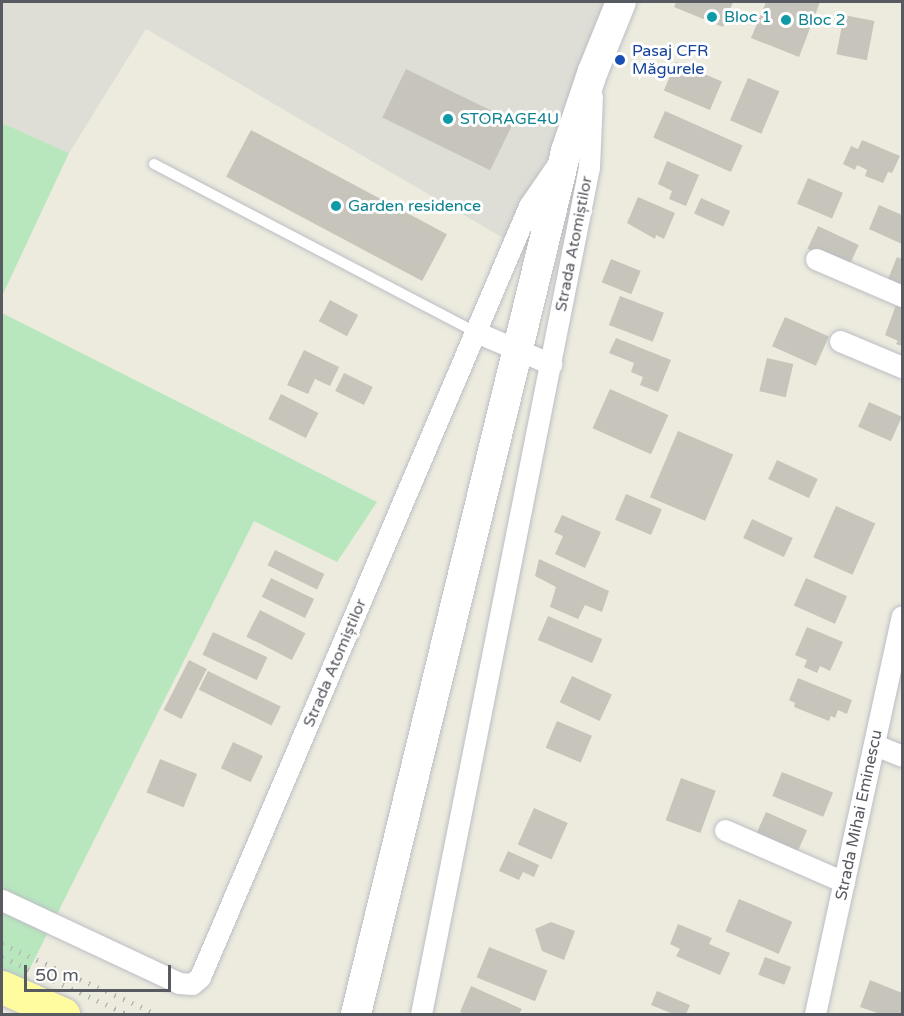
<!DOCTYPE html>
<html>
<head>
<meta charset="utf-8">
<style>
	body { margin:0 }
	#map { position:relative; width:904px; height:1016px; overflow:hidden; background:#ecebde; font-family:"Varela Round",sans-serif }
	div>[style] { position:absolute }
	.industrial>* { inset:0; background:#dfded6 }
	.green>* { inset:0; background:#b8e7be }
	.building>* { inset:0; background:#c7c5bb; transform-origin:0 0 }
	.roads { filter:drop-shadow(0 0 2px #bcbdc4) drop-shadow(0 0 2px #bcbdc4) }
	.service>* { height:10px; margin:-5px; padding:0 5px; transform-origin:5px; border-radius:5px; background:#fff }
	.minor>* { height:21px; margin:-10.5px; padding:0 10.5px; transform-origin:10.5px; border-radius:10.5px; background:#fff }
	.secondary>* { height:30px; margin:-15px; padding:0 15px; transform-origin:15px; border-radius:15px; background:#fff }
	.primary>* { height:33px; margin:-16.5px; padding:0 16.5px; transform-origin:16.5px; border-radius:16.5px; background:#fffca0 }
	.rail>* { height:4.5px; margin-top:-2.25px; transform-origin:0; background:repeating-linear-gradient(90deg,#b5b6b6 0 1.5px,transparent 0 9.5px) }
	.dots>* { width:16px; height:16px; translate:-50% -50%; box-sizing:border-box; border:3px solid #fff; border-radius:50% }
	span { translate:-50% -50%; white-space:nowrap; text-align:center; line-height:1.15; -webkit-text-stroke:6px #fff; paint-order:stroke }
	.culture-label { font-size:16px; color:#0d838f }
	.left { translate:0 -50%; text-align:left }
	.transit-label { font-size:16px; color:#164399 }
	.street-label { font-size:16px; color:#585a61 }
	.frame { position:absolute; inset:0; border:3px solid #585a61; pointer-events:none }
	.scale { position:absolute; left:24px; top:965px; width:147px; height:27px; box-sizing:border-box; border:3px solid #585a61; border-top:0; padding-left:8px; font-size:18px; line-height:21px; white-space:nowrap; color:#585a61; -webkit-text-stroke:4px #fff; paint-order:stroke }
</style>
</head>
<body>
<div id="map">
	<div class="industrial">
		<div style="clip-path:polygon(2px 2px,630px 2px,505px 239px,146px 29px,69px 153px,2px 123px)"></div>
	</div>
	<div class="green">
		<div style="clip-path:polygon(2px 123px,69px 153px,2px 296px)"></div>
		<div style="clip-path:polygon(2px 313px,377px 502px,337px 562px,254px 521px,13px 1002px,2px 998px)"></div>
	</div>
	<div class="building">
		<div style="clip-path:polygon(676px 2px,733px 2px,723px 27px,674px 7px)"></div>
		<div style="clip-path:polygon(766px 2px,820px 2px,799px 57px,751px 38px)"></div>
		<div style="left:844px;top:15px;width:31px;height:40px;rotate:11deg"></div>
		<div style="left:676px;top:62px;width:50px;height:31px;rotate:23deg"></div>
		<div style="left:406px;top:69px;width:120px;height:54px;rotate:26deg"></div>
		<div style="left:748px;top:78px;width:34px;height:46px;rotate:23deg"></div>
		<div style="left:665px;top:111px;width:85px;height:29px;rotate:24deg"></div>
		<div style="left:251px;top:130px;width:222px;height:53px;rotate:28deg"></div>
		<div style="clip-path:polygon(862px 140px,900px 156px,892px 173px,888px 172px,883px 183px,865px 176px,867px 170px,857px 165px,855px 170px,843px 164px,851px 146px,858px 149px)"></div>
		<div style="clip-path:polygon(667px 161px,699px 175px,686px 206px,669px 199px,672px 191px,658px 184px)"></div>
		<div style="left:808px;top:178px;width:38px;height:28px;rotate:23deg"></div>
		<div style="clip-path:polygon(638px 197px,675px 213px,664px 239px,656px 235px,655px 239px,627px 223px)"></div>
		<div style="left:701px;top:198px;width:32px;height:17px;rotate:24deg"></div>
		<div style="clip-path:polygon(879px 205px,902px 215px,902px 244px,869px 229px)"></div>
		<div style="left:818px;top:226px;width:45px;height:25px;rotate:25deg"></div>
		<div style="clip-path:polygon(897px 257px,902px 259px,902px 291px,886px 284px)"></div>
		<div style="left:611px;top:259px;width:32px;height:25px;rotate:22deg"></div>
		<div style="left:620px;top:296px;width:47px;height:31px;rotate:21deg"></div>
		<div style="left:330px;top:300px;width:32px;height:24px;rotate:28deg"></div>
		<div style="clip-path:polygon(896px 305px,902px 307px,902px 346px,896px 344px,898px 341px,885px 335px)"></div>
		<div style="left:785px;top:317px;width:48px;height:32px;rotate:24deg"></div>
		<div style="clip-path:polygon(616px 338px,671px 360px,658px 392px,640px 385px,643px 377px,631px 372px,634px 363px,609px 353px)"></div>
		<div style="clip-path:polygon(304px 350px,339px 367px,330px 386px,315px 379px,308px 394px,287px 385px)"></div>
		<div style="left:767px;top:358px;width:27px;height:34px;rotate:13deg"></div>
		<div style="left:344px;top:373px;width:32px;height:20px;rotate:26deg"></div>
		<div style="left:610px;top:389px;width:64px;height:43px;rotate:24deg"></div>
		<div style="left:281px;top:394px;width:42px;height:28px;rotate:27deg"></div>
		<div style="left:869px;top:402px;width:36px;height:27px;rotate:24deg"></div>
		<div style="left:678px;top:431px;width:60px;height:72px;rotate:23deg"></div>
		<div style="left:777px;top:460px;width:45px;height:21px;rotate:25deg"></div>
		<div style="left:626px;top:494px;width:39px;height:28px;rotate:23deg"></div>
		<div style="left:836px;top:506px;width:43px;height:56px;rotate:24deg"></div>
		<div style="clip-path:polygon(562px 515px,601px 532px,585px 568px,555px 554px,563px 536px,554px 532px)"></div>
		<div style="left:752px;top:519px;width:45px;height:21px;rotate:25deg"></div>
		<div style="left:275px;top:550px;width:55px;height:17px;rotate:26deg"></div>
		<div style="clip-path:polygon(539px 559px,609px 591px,602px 612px,585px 605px,578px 619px,550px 607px,556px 587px,535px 576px)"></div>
		<div style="left:271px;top:578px;width:48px;height:21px;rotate:26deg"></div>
		<div style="left:806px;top:578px;width:45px;height:30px;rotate:24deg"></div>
		<div style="left:260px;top:610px;width:51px;height:30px;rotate:27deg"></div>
		<div style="left:548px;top:616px;width:59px;height:26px;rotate:23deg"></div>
		<div style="clip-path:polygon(807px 627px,843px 642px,830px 671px,820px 666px,817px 673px,804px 667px,807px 660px,795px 655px)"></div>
		<div style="left:213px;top:632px;width:60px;height:25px;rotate:25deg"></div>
		<div style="left:189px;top:660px;width:20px;height:56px;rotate:27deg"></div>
		<div style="left:208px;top:671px;width:81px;height:21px;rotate:26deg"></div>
		<div style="left:572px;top:676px;width:44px;height:29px;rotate:25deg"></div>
		<div style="clip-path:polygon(798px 678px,852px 700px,847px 714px,838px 710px,835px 718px,831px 716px,829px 721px,794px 707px,795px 703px,789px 700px)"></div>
		<div style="left:557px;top:721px;width:38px;height:29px;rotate:23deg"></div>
		<div style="left:233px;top:742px;width:33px;height:29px;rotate:25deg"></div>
		<div style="left:160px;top:759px;width:40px;height:36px;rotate:22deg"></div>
		<div style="left:782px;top:772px;width:55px;height:26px;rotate:22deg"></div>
		<div style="left:681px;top:778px;width:37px;height:45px;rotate:20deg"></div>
		<div style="left:534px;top:808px;width:37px;height:40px;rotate:24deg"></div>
		<div style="left:766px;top:812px;width:45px;height:23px;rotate:24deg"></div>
		<div style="clip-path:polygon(508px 851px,539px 865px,534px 877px,523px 872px,519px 880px,499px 871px)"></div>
		<div style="left:739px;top:899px;width:58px;height:35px;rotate:23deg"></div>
		<div style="clip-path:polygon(551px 922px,575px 931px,564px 960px,542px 951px,535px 929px)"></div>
		<div style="clip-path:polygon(678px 924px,712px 938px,709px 944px,730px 953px,720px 975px,676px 956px,680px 949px,670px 944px)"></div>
		<div style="left:489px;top:947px;width:63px;height:33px;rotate:22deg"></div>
		<div style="left:765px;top:957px;width:28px;height:19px;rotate:21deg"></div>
		<div style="clip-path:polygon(870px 980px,902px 993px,902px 1014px,880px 1014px,860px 1007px)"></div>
		<div style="clip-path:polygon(471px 986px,522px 1009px,519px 1014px,466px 1014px,460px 1012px)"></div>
		<div style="clip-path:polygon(657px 991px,690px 1005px,686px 1014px,673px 1014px,651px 1005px)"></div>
	</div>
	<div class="roads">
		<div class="service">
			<div style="left:154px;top:164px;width:363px;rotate:27.6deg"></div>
		</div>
		<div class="minor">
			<div style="left:816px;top:259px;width:94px;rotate:23.3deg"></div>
			<div style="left:476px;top:332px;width:82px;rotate:23.1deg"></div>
			<div style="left:840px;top:341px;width:67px;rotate:22.8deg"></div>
			<div style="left:875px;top:745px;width:29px;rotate:22deg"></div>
			<div style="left:725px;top:830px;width:130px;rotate:23.6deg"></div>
			<div style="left:2px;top:900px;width:195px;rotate:25.1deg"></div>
			<div style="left:179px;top:983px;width:13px;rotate:4deg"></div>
			<div style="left:192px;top:984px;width:11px;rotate:-41deg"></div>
			<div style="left:200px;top:977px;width:838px;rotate:-66.89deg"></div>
			<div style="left:529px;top:206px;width:51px;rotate:-55.4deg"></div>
			<div style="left:421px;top:1014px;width:864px;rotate:-78.78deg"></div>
			<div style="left:589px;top:167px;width:71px;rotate:-87.6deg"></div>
			<div style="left:815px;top:1014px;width:407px;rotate:-77.7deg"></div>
		</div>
		<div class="secondary">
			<div style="left:356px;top:1014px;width:888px;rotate:-76.32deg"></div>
			<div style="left:566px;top:151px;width:84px;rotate:-71.4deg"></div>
			<div style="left:593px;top:71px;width:74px;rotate:-67.9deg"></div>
		</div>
		<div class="primary">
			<div style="left:2px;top:987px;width:67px;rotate:23.9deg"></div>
		</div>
	</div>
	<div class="rail">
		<div style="left:2px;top:944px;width:170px;rotate:24.3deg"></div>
		<div style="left:2px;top:957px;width:137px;rotate:24.5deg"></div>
	</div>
	<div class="dots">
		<div style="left:712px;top:17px;background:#0f9aa8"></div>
		<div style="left:786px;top:20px;background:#0f9aa8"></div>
		<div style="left:620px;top:60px;background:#1a4fb4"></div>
		<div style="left:448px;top:119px;background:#0f9aa8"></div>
		<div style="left:336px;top:206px;background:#0f9aa8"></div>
	</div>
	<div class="culture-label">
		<span class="left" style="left:724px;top:17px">Bloc 1</span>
		<span class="left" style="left:798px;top:20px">Bloc 2</span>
		<span class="left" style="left:460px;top:119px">STORAGE4U</span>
		<span class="left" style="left:348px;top:206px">Garden residence</span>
	</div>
	<div class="transit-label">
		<span class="left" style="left:632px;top:60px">Pasaj CFR<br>Măgurele</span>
	</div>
	<div class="street-label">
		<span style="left:574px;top:244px;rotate:-79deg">Strada Atomiștilor</span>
		<span style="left:335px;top:663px;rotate:-67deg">Strada Atomiștilor</span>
		<span style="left:859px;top:815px;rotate:-78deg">Strada Mihai Eminescu</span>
	</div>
	<div class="frame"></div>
	<div class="scale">50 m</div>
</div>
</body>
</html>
